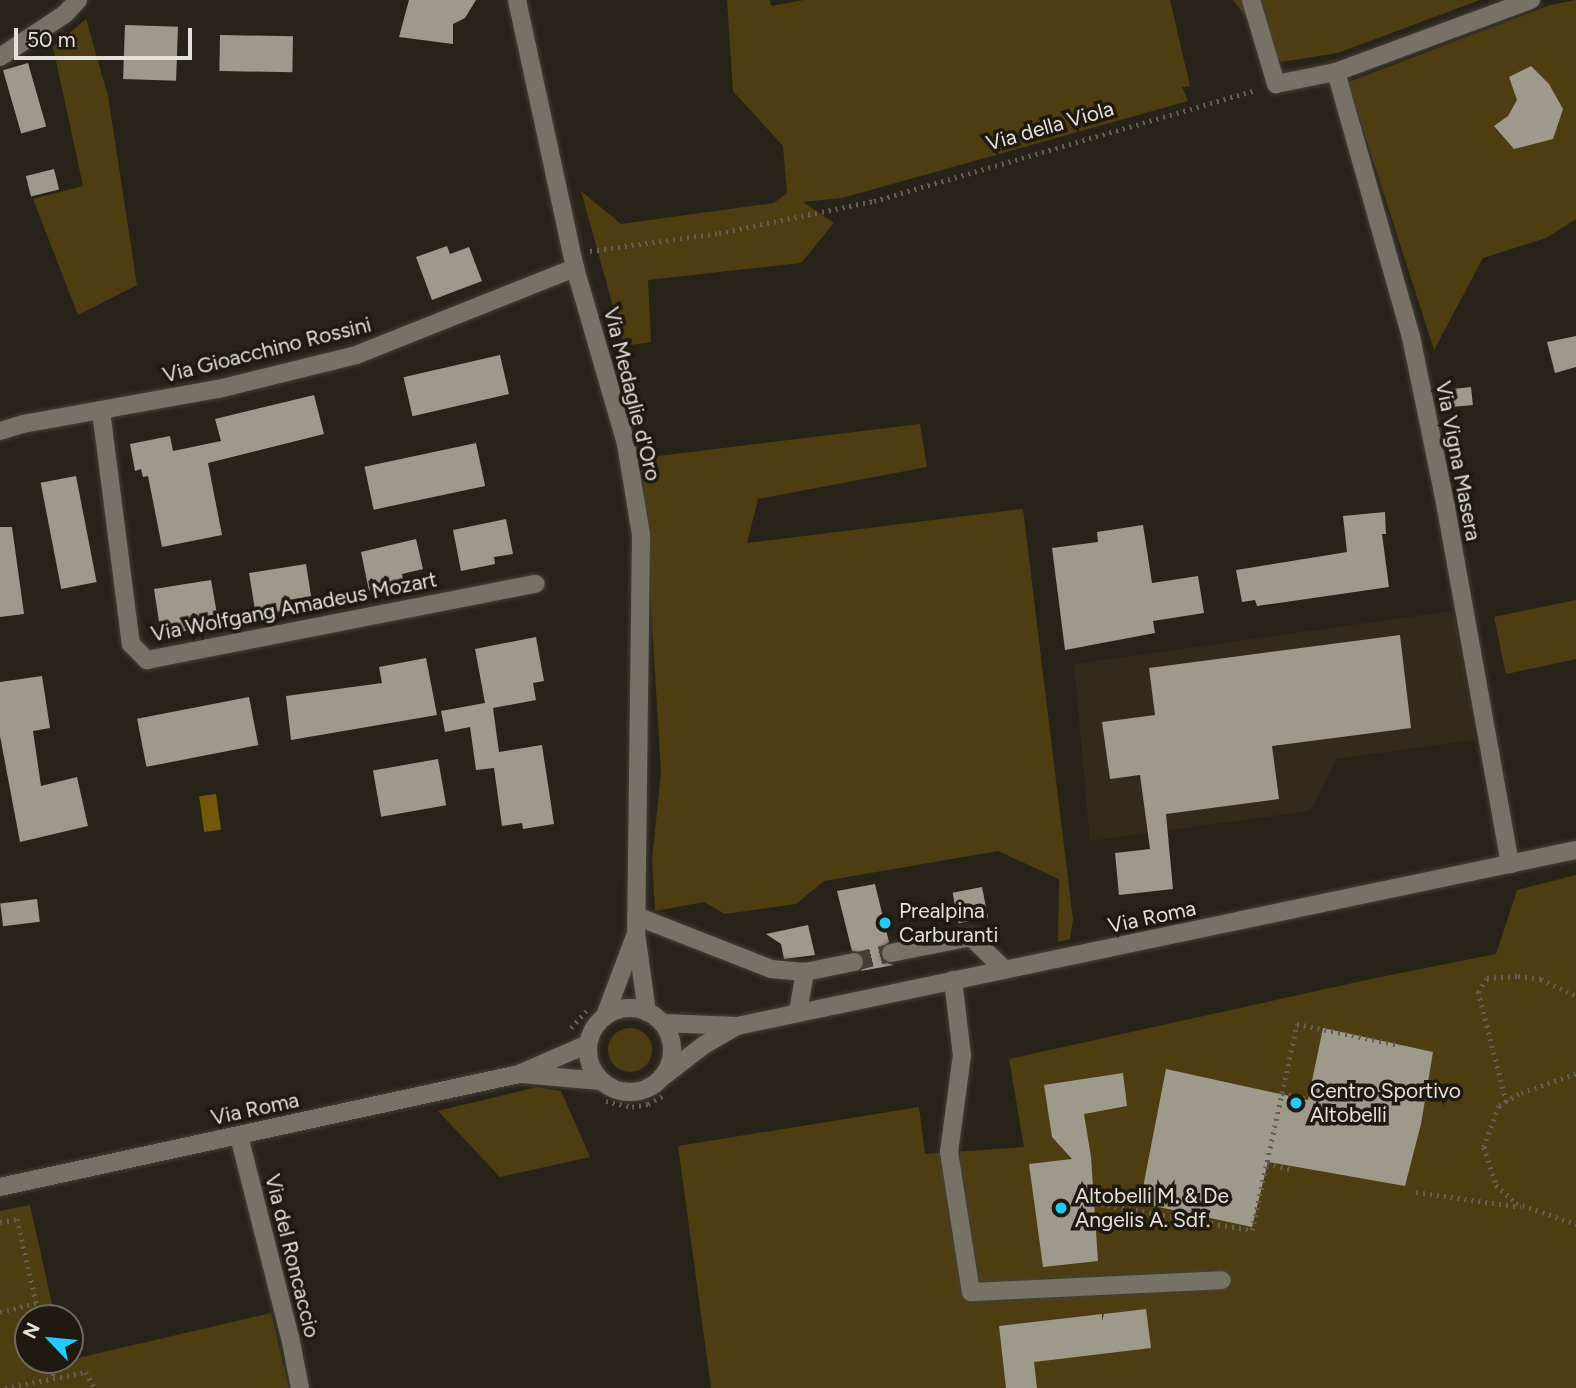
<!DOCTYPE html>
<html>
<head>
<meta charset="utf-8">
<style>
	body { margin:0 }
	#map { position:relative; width:1576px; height:1388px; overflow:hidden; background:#282319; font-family:Figtree,sans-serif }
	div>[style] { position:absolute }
	.built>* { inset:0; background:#322a1a }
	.green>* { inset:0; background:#4f3d12 }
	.round { border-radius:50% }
	.water>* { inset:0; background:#73580c; transform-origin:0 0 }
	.building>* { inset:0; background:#9f998c; transform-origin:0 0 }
	.minor-tunnel>* { height:18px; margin-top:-9px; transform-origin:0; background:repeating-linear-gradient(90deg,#444036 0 18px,transparent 0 27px) }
	.path>* { height:4.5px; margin-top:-2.25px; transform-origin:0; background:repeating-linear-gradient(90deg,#635f56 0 2px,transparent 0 7px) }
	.roads { filter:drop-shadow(0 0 2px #444037) drop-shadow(0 0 2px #444037) }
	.minor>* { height:18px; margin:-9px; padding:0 9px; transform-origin:9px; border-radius:9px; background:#787266 }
	.minor>.ring { margin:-9px; padding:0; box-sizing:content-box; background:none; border:18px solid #787266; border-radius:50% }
	.dots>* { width:19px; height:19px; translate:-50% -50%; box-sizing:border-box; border:4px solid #1f1a10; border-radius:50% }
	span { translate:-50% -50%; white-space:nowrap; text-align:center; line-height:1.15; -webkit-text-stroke:7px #1f1a10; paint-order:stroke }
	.street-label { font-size:21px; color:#e4e1da }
	.poi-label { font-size:21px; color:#e4e1da }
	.left { translate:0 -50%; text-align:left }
	.north { position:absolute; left:14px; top:1304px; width:70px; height:70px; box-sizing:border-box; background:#1f1a10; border:2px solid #6e6a61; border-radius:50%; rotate:296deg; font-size:19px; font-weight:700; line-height:28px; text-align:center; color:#e4e1da }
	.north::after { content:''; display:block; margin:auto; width:24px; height:32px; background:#24c9fe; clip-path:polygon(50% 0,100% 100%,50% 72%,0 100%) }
	.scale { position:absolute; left:14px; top:28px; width:178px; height:32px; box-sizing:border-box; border:4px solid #e4e1da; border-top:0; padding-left:9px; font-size:21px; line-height:24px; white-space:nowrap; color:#e4e1da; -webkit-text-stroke:5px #1f1a10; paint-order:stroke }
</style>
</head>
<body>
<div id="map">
	<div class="built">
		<div style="clip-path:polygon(1451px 611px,1455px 621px,1475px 740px,1336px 759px,1310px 811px,1090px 841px,1074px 664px)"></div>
	</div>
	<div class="green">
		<div style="clip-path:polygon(727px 0,770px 0,771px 6px,804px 0,1170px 0,1190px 86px,1182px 87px,1188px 101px,842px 198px,803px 202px,834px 223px,801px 263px,648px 280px,651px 342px,624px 346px,581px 191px,621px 224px,774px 203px,787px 193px,783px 146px,733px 91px)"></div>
		<div style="clip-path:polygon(1233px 0,1480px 0,1338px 53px,1281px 62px)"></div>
		<div style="clip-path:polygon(1576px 0,1576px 219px,1546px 238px,1483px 258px,1434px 350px,1348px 82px,1550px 5px)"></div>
		<div style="clip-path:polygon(86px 19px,108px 96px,137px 285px,78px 315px,33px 199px,83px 186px,53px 47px)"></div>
		<div style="clip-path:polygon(920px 424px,927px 467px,758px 499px,747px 543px,1023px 509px,1073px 920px,1070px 939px,1058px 942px,1059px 879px,998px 851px,824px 881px,796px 904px,725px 914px,704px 902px,655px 911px,652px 860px,661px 772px,642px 458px)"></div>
		<div style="clip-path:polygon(1576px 600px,1576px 659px,1506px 674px,1494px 617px)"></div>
		<div style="clip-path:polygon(1576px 875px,1576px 1388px,711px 1388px,678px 1146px,919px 1107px,925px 1154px,1024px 1147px,1009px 1059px,1371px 979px,1496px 954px,1517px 890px)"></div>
		<div class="round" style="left:608px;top:1028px;width:44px;height:44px"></div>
		<div style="clip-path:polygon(537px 1087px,561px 1091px,590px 1157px,500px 1177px,438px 1111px)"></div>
		<div style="clip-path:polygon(30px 1205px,55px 1318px,28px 1318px,28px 1360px,65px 1361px,271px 1313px,289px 1388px,0 1388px,0 1211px)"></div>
	</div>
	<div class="water">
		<div style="left:216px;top:794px;width:36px;height:17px;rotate:82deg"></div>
	</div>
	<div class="building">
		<div style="clip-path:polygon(409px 0,476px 0,465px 18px,453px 24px,453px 44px,399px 37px)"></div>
		<div style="left:125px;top:25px;width:53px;height:54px;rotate:2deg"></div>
		<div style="left:220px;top:35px;width:73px;height:36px;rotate:1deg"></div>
		<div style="left:28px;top:63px;width:66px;height:26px;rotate:74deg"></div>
		<div style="clip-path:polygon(1531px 66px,1549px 84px,1563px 109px,1553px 139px,1514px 149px,1494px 126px,1508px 116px,1517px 100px,1509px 77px)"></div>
		<div style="left:54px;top:169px;width:21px;height:29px;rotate:76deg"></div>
		<div style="clip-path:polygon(447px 246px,450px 254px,469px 247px,482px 281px,432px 300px,416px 257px)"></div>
		<div style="clip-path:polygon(1576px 336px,1576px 367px,1555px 373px,1547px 342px)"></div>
		<div style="left:500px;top:355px;width:40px;height:99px;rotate:77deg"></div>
		<div style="left:1471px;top:387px;width:18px;height:21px;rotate:84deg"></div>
		<div style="clip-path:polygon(314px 395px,324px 434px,208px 463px,222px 535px,162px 547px,148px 476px,143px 477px,141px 469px,135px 471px,130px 444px,170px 436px,173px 451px,221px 441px,215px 419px)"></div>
		<div style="left:476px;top:443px;width:44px;height:114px;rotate:78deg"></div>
		<div style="left:76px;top:476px;width:108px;height:36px;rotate:79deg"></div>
		<div style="clip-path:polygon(1385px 512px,1386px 534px,1382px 534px,1389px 587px,1257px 606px,1255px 600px,1242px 602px,1236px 570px,1347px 552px,1343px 516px)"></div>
		<div style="clip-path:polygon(506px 519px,513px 554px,494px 557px,495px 564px,461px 571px,453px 530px)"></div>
		<div style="clip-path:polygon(1143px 525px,1152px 583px,1198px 576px,1204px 613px,1153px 621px,1155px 633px,1065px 650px,1052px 548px,1098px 542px,1097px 532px)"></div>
		<div style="clip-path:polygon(0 527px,12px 527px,24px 614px,0 617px)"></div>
		<div style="clip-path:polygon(416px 539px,423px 569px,402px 574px,404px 583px,369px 591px,361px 552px)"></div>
		<div style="clip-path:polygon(306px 564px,311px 596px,291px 600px,292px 609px,256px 616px,249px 573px)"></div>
		<div style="clip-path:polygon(211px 580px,217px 614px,196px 618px,197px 629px,161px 635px,154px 589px)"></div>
		<div style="clip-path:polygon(1400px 635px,1411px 728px,1272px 746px,1279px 799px,1166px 814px,1173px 889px,1119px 895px,1115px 853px,1150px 849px,1140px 775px,1110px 779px,1102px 722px,1155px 715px,1149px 668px)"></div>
		<div style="clip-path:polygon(536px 637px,544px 681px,533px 683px,536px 700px,493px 708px,499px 752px,542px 745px,554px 824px,523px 829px,522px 823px,502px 826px,494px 768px,476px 770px,470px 727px,445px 732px,441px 711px,485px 703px,475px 649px)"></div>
		<div style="clip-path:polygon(426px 658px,437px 715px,291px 740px,286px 696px,382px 683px,379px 667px)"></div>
		<div style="clip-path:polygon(42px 676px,50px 728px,33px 731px,41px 786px,77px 777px,88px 826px,20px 842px,0 736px,0 682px)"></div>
		<div style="left:249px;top:697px;width:49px;height:114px;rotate:79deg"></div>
		<div style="left:438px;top:759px;width:47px;height:66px;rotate:80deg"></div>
		<div style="clip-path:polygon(875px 884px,889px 942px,881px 949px,880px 956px,887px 963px,894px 965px,861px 971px,865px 959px,858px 952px,852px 951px,837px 891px)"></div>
		<div style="left:982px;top:887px;width:31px;height:30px;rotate:79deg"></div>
		<div style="left:37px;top:899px;width:23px;height:37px;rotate:83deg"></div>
		<div style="clip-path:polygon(808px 925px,815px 955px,784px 959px,781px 944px,766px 934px)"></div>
		<div style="clip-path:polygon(1323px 1028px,1433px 1052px,1421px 1124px,1405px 1186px,1268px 1162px,1252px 1227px,1140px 1203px,1166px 1069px,1308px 1100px)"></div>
		<div style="clip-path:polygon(1123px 1073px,1127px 1106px,1084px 1114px,1091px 1157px,1098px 1261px,1043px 1267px,1029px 1164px,1072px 1159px,1052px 1137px,1044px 1085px)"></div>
		<div style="clip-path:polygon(1146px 1309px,1151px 1348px,1034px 1362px,1037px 1388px,1006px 1388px,999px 1326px,1102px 1314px,1102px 1321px,1104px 1314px)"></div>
	</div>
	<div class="minor-tunnel">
		<div style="left:854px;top:962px;width:38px;rotate:-14deg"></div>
	</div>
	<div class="path">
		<div style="left:590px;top:251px;width:130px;rotate:-7.9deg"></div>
		<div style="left:719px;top:233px;width:158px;rotate:-11.7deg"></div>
		<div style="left:874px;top:201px;width:399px;rotate:-16.2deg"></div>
		<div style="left:571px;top:1028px;width:23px;rotate:-49deg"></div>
		<div style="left:1576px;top:1074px;width:60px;rotate:160.7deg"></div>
		<div style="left:1519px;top:1094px;width:23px;rotate:149deg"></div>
		<div style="left:1499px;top:1106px;width:44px;rotate:110.1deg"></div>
		<div style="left:1484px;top:1147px;width:40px;rotate:72deg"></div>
		<div style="left:1496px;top:1185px;width:27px;rotate:42deg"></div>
		<div style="left:1516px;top:1203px;width:64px;rotate:19.3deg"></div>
		<div style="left:1282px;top:1093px;width:27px;rotate:13deg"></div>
		<div style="left:606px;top:1101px;width:27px;rotate:13deg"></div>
		<div style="left:632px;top:1107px;width:16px;rotate:-11deg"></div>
		<div style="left:648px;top:1104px;width:18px;rotate:-29deg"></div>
		<div style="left:1506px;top:1102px;width:114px;rotate:-104.3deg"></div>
		<div style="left:1478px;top:992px;width:17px;rotate:-57deg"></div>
		<div style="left:1487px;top:978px;width:31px;rotate:-4deg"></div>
		<div style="left:1518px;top:976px;width:23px;rotate:7deg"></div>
		<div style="left:1541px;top:979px;width:39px;rotate:26deg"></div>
		<div style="left:1267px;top:1163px;width:24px;rotate:15deg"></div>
		<div style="left:1416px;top:1192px;width:106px;rotate:8.1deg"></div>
		<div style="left:1094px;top:1203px;width:160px;rotate:9.7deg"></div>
		<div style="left:1252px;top:1230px;width:211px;rotate:-77.7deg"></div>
		<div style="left:1297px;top:1024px;width:104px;rotate:11.6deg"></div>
		<div style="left:0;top:1222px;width:17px;rotate:-10deg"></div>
		<div style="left:17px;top:1219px;width:102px;rotate:76.9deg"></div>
		<div style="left:0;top:1312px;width:38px;rotate:-14deg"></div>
		<div style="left:50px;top:1360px;width:18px;rotate:77deg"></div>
		<div style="left:5px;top:1388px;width:83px;rotate:-11.2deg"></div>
		<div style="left:86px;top:1372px;width:18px;rotate:63deg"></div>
	</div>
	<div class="roads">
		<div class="minor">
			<div style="left:517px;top:0;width:274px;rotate:77.8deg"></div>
			<div style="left:575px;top:268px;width:183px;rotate:73.8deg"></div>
			<div style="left:626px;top:444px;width:92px;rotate:80.6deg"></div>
			<div style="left:641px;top:535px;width:398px;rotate:90.7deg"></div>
			<div style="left:636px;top:933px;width:80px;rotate:82.1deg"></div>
			<div style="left:1251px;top:0;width:88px;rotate:73.4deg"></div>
			<div style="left:1276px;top:84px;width:61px;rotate:-11.3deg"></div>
			<div style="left:1336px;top:72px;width:208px;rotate:-20.3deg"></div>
			<div style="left:0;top:57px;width:78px;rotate:-33.5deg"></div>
			<div style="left:65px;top:14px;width:19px;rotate:-47deg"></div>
			<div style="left:1336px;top:72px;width:275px;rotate:74.2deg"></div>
			<div style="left:1411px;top:337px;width:175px;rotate:78.4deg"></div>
			<div style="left:1446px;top:508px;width:362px;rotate:79.8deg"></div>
			<div style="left:101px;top:411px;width:235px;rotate:82.7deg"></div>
			<div style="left:131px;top:644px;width:23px;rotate:45deg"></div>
			<div style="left:147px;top:660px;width:396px;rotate:-11.1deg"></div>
			<div style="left:0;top:431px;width:24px;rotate:-17deg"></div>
			<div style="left:23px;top:424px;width:198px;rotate:-10.2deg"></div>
			<div style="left:218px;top:389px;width:142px;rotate:-13.8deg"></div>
			<div style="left:356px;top:355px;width:236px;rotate:-21.7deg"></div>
			<div style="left:636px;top:916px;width:145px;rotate:21.4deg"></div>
			<div style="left:771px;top:969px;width:34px;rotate:5deg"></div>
			<div style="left:891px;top:953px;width:82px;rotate:-11.3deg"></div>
			<div style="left:971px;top:937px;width:47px;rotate:44.1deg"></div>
			<div style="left:953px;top:980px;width:76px;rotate:83.2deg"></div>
			<div style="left:962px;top:1055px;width:98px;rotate:97.6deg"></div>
			<div style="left:949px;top:1152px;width:142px;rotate:81.1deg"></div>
			<div style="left:971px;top:1292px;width:251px;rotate:-2.7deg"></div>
			<div class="ring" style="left:588px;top:1008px;width:66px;height:66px"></div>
			<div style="left:798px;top:1012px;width:41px;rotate:-80.1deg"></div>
			<div style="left:805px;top:972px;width:50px;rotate:-11.5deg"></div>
			<div style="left:605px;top:1016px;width:85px;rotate:-69.4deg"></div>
			<div style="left:662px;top:1023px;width:75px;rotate:2.3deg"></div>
			<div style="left:737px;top:1026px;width:857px;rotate:-11.85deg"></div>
			<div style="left:522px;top:1074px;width:79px;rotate:5.1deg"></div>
			<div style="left:665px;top:1075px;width:49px;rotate:-37.6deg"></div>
			<div style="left:704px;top:1045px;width:34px;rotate:-30deg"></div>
			<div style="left:239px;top:1136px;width:207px;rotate:75.8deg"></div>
			<div style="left:290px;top:1337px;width:52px;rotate:78.9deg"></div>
			<div style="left:0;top:1187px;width:531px;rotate:-12.28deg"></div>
			<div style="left:519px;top:1074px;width:75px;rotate:-23.5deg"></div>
		</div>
	</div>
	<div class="dots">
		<div style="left:885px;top:923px;background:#24c9fe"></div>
		<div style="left:1296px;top:1103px;background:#24c9fe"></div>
		<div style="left:1061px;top:1208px;background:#24c9fe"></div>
	</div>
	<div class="street-label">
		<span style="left:1050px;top:126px;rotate:-16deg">Via della Viola</span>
		<span style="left:267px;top:350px;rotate:-14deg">Via Gioacchino Rossini</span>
		<span style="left:632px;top:394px;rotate:76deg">Via Medaglie d'Oro</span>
		<span style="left:1458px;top:461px;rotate:79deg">Via Vigna Masera</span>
		<span style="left:294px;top:607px;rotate:-11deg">Via Wolfgang Amadeus Mozart</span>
		<span style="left:1152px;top:917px;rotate:-12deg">Via Roma</span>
		<span style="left:255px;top:1109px;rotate:-12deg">Via Roma</span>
		<span style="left:292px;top:1256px;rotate:76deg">Via del Roncaccio</span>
	</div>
	<div class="poi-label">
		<span class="left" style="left:899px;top:923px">Prealpina<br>Carburanti</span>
		<span class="left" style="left:1310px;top:1103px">Centro Sportivo<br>Altobelli</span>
		<span class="left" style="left:1075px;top:1208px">Altobelli M. &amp; De<br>Angelis A. Sdf.</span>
	</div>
	<div class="north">N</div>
	<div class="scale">50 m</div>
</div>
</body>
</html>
